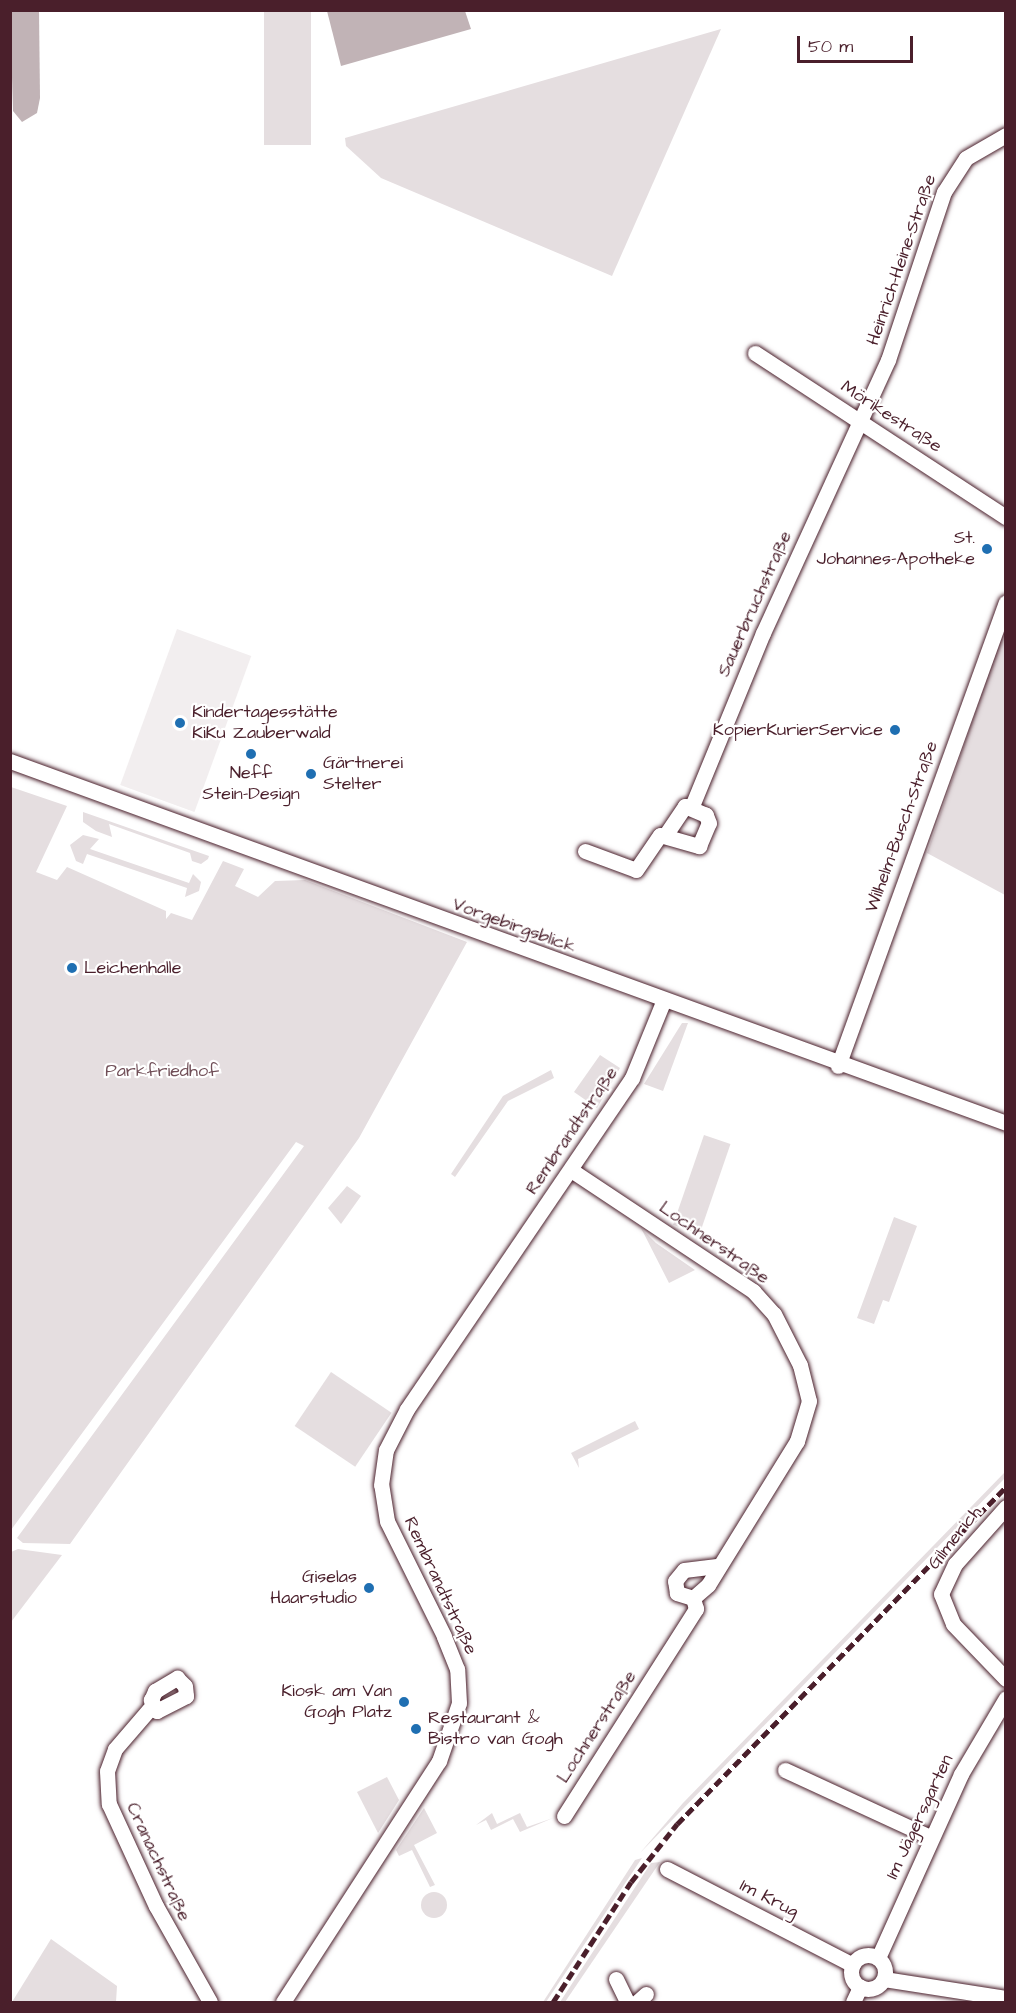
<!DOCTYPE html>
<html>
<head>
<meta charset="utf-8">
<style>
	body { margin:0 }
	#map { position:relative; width:1016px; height:2013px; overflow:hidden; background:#fff; font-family:"Architects Daughter",sans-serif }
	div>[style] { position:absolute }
	.built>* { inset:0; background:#f2eeef; transform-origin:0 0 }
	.green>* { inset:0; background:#e5dee0; transform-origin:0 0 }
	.round { border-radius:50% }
	.water>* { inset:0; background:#c1b3b6 }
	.roads { filter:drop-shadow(0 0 2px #4a1f2b) drop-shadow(0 0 2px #4a1f2b) }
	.minor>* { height:15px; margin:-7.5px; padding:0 7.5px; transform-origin:7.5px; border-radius:7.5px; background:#fff }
	.minor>.ring { margin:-7.5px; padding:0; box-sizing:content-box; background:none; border:15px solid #fff; border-radius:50% }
	.rail>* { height:4.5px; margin-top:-2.25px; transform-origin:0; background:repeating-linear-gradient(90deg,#4a1f2b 0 9px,transparent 0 13.5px) }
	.dots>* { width:16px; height:16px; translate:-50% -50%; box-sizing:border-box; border:3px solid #fff; border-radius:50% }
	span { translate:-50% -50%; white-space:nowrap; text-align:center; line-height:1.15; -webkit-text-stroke:4.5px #fff; paint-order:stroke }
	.street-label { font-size:18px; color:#4a1f2b }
	.poi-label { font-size:18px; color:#4a1f2b }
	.right { translate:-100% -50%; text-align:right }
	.left { translate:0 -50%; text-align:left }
	.park-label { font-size:18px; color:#714f58 }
	.frame { position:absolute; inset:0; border:12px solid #4a1f2b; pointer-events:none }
	.scale { position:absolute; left:797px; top:36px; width:116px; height:27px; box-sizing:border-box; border:3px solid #4a1f2b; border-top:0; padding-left:8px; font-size:18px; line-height:21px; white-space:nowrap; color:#4a1f2b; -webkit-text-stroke:4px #fff; paint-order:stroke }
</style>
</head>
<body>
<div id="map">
	<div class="built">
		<div style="left:177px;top:629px;width:79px;height:166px;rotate:20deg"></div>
	</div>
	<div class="green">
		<div style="left:264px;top:11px;width:47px;height:134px"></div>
		<div style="clip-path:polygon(721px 29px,612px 276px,381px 178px,346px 146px,345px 138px)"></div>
		<div style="clip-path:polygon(1005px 626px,1005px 895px,927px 853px)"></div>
		<div style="clip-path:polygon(11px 787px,67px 806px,36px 872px,57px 880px,67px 867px,166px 911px,166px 919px,171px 913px,192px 920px,223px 861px,244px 869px,235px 886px,258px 897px,275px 881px,305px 880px,467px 942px,359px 1138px,70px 1544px,23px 1543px,17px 1538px,304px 1146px,296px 1142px,11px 1530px)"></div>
		<div style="clip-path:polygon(83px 812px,209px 856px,208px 859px,201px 864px,192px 861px,190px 853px,109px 824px,112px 837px,96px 831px,83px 822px)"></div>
		<div style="clip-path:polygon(83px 835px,99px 839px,90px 849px,189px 883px,193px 874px,201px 882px,199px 891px,185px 897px,187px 888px,87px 854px,83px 864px,76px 861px,70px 845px)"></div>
		<div style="clip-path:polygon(682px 1023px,688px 1023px,663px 1091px,644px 1084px)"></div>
		<div style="clip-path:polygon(600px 1055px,620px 1068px,597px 1108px,574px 1092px)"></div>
		<div style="clip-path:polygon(551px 1070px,554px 1078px,508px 1101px,455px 1177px,451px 1174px,503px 1096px)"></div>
		<div style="left:704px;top:1135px;width:28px;height:95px;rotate:19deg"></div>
		<div style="clip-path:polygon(347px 1186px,361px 1196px,341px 1224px,328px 1208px)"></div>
		<div style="clip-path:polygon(894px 1217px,917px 1226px,889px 1302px,883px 1300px,874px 1324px,857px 1318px)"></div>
		<div style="clip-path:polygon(641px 1228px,656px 1243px,695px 1270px,669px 1283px)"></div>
		<div style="left:331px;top:1372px;width:73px;height:65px;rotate:34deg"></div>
		<div style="clip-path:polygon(635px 1421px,639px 1429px,578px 1459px,579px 1468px,571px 1453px)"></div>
		<div style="clip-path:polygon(1005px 1472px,1005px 1478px,640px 1853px,683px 1803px)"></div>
		<div style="clip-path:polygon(18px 1549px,62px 1555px,11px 1622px,11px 1552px)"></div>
		<div style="clip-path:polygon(387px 1777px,399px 1800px,378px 1833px,357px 1792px)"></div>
		<div style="clip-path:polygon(424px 1808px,437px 1833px,414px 1845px,435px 1885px,430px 1887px,412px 1850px,399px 1856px,396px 1850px)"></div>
		<div style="clip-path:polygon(492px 1813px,497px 1824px,520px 1813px,527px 1827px,553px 1818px,520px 1832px,513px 1819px,491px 1830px,486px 1820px,476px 1825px)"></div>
		<div style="clip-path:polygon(642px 1858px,546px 2002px,543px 2002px,635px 1860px)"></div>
		<div style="clip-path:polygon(660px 1862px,565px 2002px,560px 2002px,651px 1863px)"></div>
		<div class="round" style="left:421px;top:1892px;width:26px;height:26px"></div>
		<div style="clip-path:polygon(51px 1939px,117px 1986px,116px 2002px,12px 2002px)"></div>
	</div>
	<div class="water">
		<div style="clip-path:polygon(10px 11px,39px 11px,40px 98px,37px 113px,22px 122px,13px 111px)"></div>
		<div style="clip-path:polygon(327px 11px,465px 11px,471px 29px,341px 66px)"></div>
	</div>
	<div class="roads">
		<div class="minor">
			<div style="left:755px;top:353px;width:300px;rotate:33.2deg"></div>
			<div style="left:10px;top:761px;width:1060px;rotate:19.97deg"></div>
			<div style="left:692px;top:806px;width:187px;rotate:-67.7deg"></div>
			<div style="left:763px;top:633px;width:300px;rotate:-65.4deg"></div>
			<div style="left:888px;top:360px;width:177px;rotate:-71.6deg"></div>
			<div style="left:944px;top:192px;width:40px;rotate:-57.1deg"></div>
			<div style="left:966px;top:158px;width:46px;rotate:-29.9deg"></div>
			<div style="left:585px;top:851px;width:54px;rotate:20.4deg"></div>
			<div style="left:636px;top:870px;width:42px;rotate:-55.6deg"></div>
			<div style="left:660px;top:835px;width:41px;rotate:15.8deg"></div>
			<div style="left:699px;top:846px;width:25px;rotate:-67deg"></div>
			<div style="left:709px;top:823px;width:9px;rotate:-111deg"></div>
			<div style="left:706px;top:815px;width:23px;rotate:-157deg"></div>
			<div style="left:685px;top:806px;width:32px;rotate:124deg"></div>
			<div style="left:838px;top:1066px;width:493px;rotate:-70.1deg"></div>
			<div style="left:571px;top:1170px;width:219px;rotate:33.6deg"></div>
			<div style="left:753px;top:1291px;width:31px;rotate:48deg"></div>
			<div style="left:774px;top:1314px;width:57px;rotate:63deg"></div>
			<div style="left:800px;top:1365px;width:37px;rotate:76deg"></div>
			<div style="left:809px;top:1401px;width:42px;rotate:106.7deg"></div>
			<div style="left:797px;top:1441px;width:169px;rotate:121.7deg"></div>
			<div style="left:708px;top:1585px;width:20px;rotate:139deg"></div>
			<div style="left:693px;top:1598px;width:17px;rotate:-163deg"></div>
			<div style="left:677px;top:1593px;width:12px;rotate:-99deg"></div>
			<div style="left:675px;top:1581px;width:14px;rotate:-51deg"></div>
			<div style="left:684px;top:1570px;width:33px;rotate:-7deg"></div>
			<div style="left:1006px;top:1507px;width:76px;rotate:131.8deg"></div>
			<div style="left:955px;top:1564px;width:33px;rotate:115deg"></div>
			<div style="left:941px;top:1594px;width:32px;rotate:68deg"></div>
			<div style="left:953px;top:1624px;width:76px;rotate:46.1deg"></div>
			<div style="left:177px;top:1678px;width:11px;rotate:45deg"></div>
			<div style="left:185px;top:1686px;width:10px;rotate:84deg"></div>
			<div style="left:186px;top:1696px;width:33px;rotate:153deg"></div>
			<div style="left:157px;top:1711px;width:13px;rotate:-119deg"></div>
			<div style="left:151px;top:1700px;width:10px;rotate:-66deg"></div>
			<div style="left:155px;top:1691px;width:26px;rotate:-31deg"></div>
			<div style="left:152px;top:1706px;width:57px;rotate:130.7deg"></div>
			<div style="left:115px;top:1749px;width:23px;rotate:110deg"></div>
			<div style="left:107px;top:1771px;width:33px;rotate:87deg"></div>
			<div style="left:109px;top:1804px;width:112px;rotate:65.3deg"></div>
			<div style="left:156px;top:1906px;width:110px;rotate:60.6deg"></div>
			<div style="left:785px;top:1770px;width:160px;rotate:24.8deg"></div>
			<div style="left:564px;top:1816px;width:246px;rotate:-57.5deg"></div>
			<div style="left:696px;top:1609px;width:11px;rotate:-105deg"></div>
			<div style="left:667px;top:1869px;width:209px;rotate:27.3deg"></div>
			<div class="ring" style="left:851px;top:1955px;width:19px;height:19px"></div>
			<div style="left:878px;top:1958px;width:202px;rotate:-65.7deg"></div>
			<div style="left:961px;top:1774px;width:88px;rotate:-59.4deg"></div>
			<div style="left:616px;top:1979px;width:25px;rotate:64deg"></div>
			<div style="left:884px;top:1979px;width:123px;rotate:8.9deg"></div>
			<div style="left:283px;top:2002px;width:287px;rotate:-57.1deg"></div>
			<div style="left:439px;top:1761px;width:61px;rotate:-71deg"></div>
			<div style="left:459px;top:1703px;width:34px;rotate:-93deg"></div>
			<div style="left:457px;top:1669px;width:35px;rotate:-112deg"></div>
			<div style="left:444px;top:1636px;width:128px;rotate:-116.4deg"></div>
			<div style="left:387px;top:1521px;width:36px;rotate:-99deg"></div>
			<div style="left:381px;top:1485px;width:35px;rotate:-82deg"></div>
			<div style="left:386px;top:1450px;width:46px;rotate:-62.9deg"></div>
			<div style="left:407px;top:1409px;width:400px;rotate:-55.8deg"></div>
			<div style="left:632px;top:1078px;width:82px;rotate:-67.8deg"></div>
			<div style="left:637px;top:2002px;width:12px;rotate:-42deg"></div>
			<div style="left:853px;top:2002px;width:17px;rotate:-65deg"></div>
		</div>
	</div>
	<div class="rail">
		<div style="left:553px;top:2002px;width:143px;rotate:-57deg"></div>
		<div style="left:631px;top:1882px;width:74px;rotate:-51.6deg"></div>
		<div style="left:677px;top:1824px;width:471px;rotate:-45.7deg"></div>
	</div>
	<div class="dots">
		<div style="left:987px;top:549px;background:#1f6fb2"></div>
		<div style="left:180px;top:723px;background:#1f6fb2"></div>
		<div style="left:895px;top:730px;background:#1f6fb2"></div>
		<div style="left:251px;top:754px;background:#1f6fb2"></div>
		<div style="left:311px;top:774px;background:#1f6fb2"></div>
		<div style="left:72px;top:968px;background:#1f6fb2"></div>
		<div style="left:369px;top:1588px;background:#1f6fb2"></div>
		<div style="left:404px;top:1702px;background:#1f6fb2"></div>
		<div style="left:416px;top:1729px;background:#1f6fb2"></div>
	</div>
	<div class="street-label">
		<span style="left:902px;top:260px;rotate:-71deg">Heinrich-Heine-Straße</span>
		<span style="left:891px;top:417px;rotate:33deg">Mörikestraße</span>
		<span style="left:755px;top:604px;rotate:-66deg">Sauerbruchstraße</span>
		<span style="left:902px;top:827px;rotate:-70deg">Wilhelm-Busch-Straße</span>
		<span style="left:514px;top:926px;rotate:20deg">Vorgebirgsblick</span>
		<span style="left:572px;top:1131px;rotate:-56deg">Rembrandtstraße</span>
		<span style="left:714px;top:1243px;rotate:35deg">Lochnerstraße</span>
		<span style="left:955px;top:1538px;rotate:-52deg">Gilmerich</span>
		<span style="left:440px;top:1586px;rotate:65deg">Rembrandtstraße</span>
		<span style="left:597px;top:1727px;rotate:-57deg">Lochnerstraße</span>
		<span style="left:920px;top:1817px;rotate:-65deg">Im Jägersgarten</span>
		<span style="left:158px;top:1862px;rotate:65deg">Cranachstraße</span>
		<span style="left:769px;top:1899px;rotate:27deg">Im Krug</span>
	</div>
	<div class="poi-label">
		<span class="right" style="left:975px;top:549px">St.<br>Johannes-Apotheke</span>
		<span class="left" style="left:192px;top:723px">Kindertagesstätte<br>KiKu Zauberwald</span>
		<span class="right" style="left:883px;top:730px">KopierKurierService</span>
		<span class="left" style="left:323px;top:774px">Gärtnerei<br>Stelter</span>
		<span style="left:251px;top:784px">Neff<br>Stein-Design</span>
		<span class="left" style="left:84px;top:968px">Leichenhalle</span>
		<span class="right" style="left:357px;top:1588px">Giselas<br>Haarstudio</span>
		<span class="right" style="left:392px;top:1702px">Kiosk am Van<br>Gogh Platz</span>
		<span class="left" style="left:428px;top:1729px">Restaurant &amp;<br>Bistro van Gogh</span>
	</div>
	<div class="park-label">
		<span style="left:162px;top:1071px">Parkfriedhof</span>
	</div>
	<div class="frame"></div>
	<div class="scale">50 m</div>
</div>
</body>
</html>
